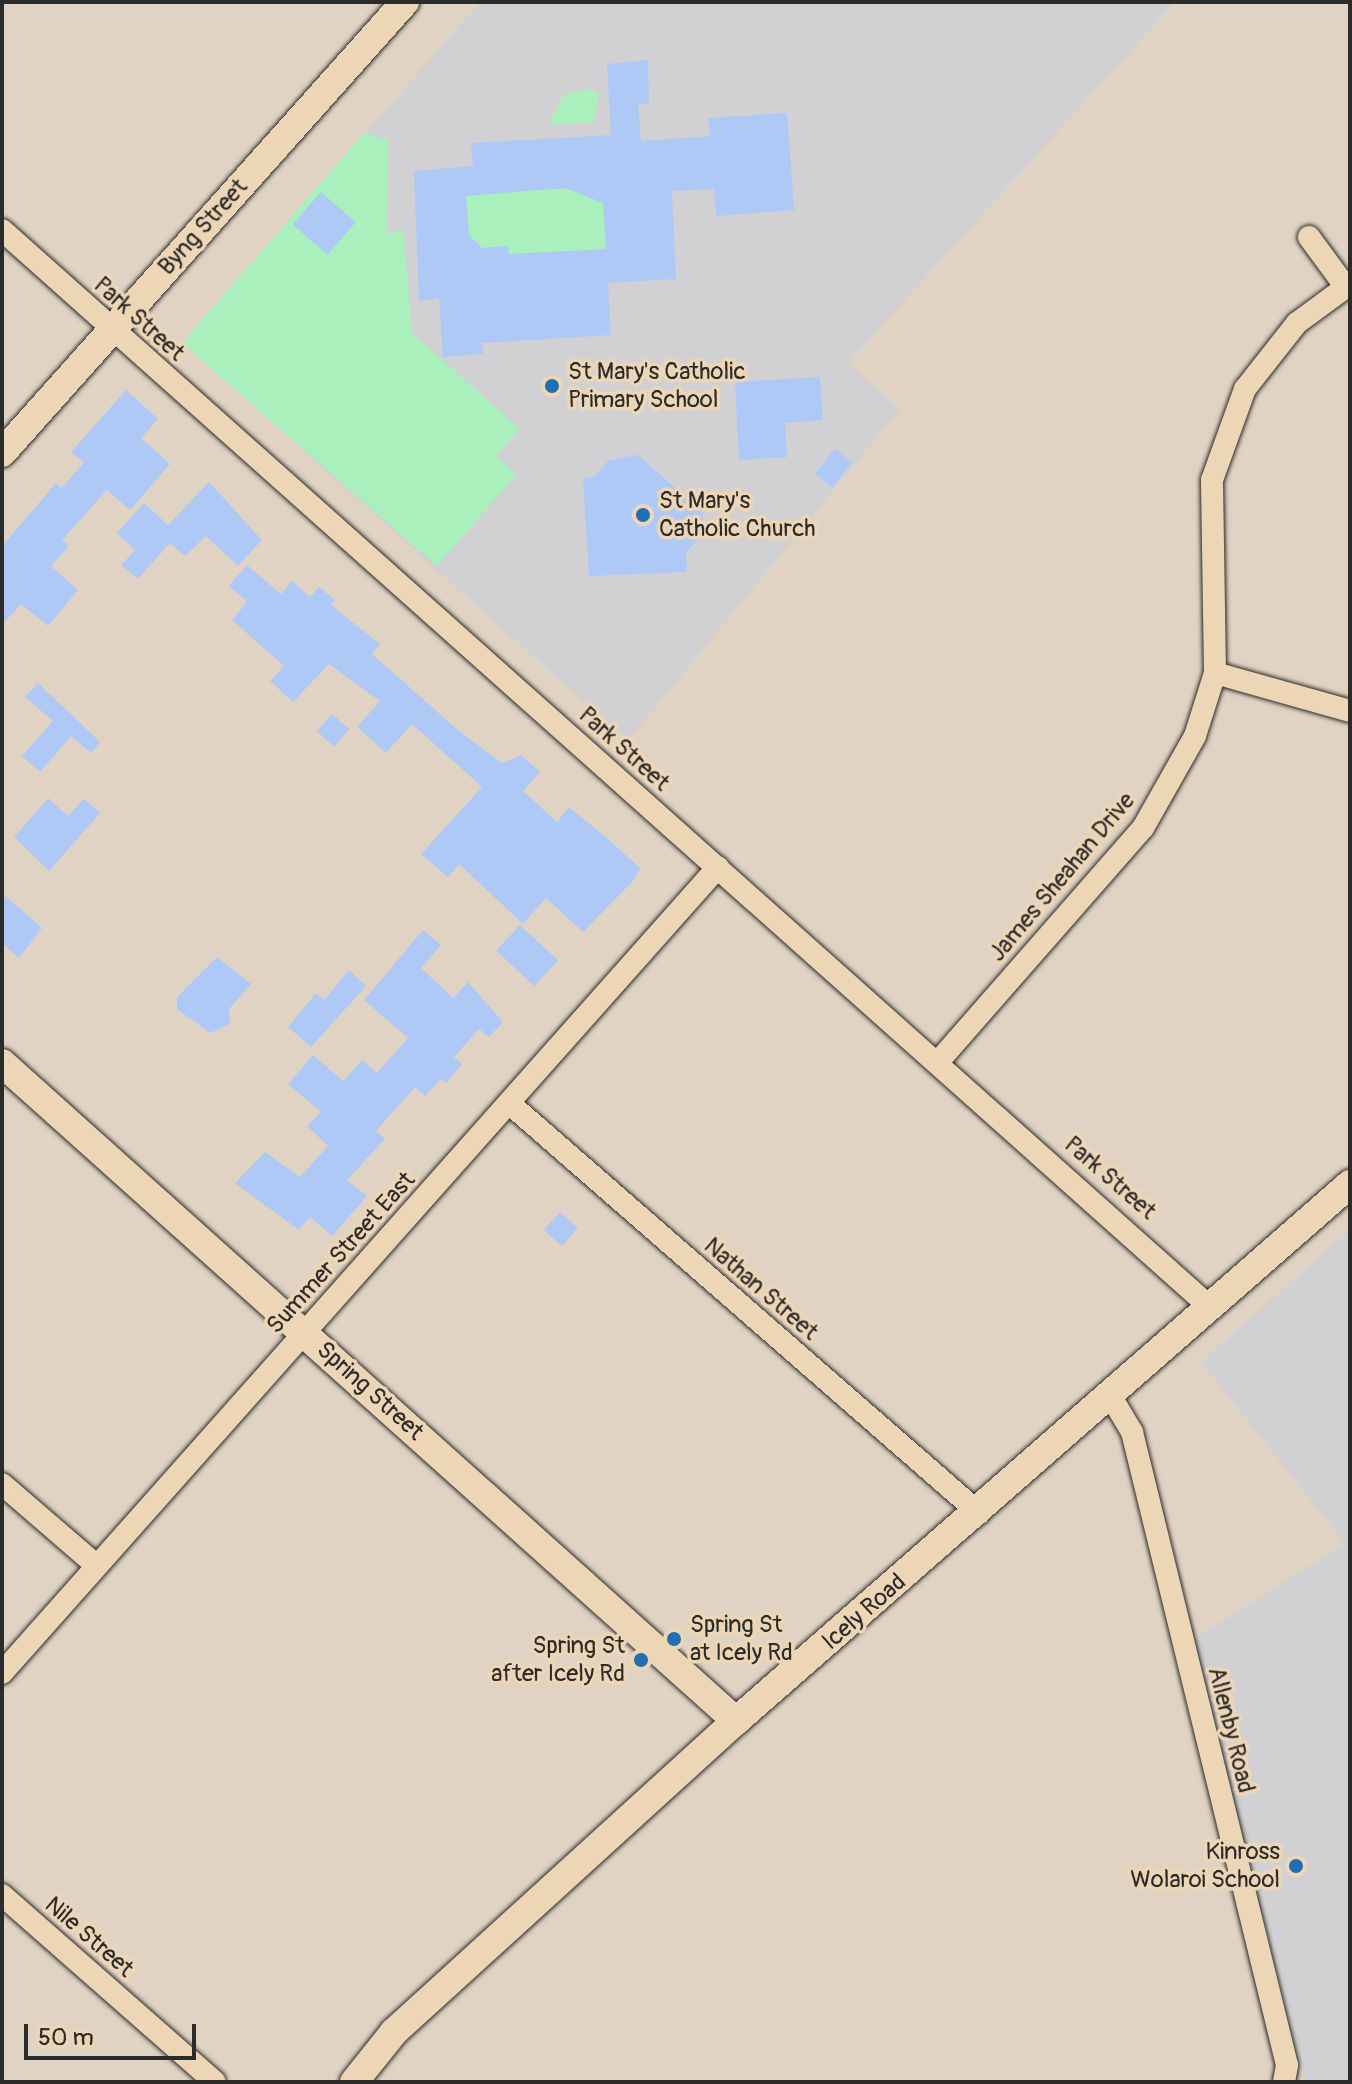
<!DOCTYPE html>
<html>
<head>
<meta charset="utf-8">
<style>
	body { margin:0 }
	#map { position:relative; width:1352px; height:2084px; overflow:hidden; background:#e0d3c3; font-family:Pangolin,sans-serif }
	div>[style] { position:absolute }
	.built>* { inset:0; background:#d1d0d2 }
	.green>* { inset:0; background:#a9f0bd }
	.building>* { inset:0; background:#aec9f6; transform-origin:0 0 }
	.roads { filter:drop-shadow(0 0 2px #2b2b2b) drop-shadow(0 0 2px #2b2b2b) }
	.minor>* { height:22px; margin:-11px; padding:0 11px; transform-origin:11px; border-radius:11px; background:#edd6b6 }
	.tertiary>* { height:28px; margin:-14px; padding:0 14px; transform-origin:14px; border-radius:14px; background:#edd6b6 }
	.dots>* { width:22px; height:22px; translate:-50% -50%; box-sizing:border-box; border:4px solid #edd6b6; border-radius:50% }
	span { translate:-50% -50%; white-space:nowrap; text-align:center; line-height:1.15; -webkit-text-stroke:7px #edd6b6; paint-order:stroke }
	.street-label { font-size:24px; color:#2b2b2b }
	.poi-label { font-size:24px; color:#2b2b2b }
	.left { translate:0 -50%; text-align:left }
	.right { translate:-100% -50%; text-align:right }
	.frame { position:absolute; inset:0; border:4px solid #2b2b2b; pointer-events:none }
	.scale { position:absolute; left:24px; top:2024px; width:172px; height:36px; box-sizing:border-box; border:4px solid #2b2b2b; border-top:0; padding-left:10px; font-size:24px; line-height:28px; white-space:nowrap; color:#2b2b2b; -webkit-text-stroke:6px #edd6b6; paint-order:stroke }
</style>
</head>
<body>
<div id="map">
	<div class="built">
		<div style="clip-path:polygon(480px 2px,1175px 2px,848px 363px,900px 409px,628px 741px,182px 343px)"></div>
		<div style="clip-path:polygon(1350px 1230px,1350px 2082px,1306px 2082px,1177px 1650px,1345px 1543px,1201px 1362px)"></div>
	</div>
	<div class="green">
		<div style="clip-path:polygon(590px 89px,599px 94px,594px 122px,549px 124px,564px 94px)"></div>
		<div style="clip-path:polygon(364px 133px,388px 140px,387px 234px,403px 229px,412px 333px,520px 429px,496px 455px,516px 475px,437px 566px,182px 343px)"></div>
		<div style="clip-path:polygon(565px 189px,603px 196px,606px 249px,550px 253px,473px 294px,464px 192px)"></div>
	</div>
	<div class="building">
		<div style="clip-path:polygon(evenodd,648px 60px,649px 104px,638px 104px,641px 141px,710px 136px,708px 118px,787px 113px,794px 210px,716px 216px,714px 189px,672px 191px,676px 279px,608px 283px,611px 335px,482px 343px,483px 354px,443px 357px,439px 298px,419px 301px,414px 171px,473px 166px,471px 143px,611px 135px,607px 64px,648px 60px,565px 188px,603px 203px,606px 249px,509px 254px,508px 246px,482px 248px,469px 235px,466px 196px,565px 188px)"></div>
		<div style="left:321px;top:192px;width:46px;height:43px;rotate:41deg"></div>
		<div style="clip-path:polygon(820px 377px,823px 420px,785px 423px,787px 457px,739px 460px,735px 382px)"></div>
		<div style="clip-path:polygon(126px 390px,158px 419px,141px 438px,170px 464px,130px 510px,107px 490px,62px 540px,69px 546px,51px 566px,78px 590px,48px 626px,21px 604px,2px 625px,2px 546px,56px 483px,61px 488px,84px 463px,71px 452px)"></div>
		<div style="left:835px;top:449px;width:22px;height:32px;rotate:39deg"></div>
		<div style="clip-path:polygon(638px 455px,703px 513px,700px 537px,686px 553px,687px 572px,589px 576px,583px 478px,594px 477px,609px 460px)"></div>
		<div style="clip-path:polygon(209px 482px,262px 540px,238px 566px,206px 536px,185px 556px,170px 543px,138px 579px,121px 565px,135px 550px,117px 533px,144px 503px,168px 525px)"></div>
		<div style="clip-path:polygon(247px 565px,281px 594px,292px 581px,310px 597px,319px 587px,335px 600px,331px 605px,380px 644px,372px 654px,459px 731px,502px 763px,521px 755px,540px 772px,523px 791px,557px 822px,569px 807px,608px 839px,640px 868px,633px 881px,583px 932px,546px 898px,523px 924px,459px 864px,448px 877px,421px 854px,482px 787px,412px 724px,386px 753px,357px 727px,380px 701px,329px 664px,293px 702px,270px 681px,284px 666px,232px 620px,247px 602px,229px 586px)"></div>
		<div style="clip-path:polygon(38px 683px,100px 742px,91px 753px,71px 736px,40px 772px,22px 756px,53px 721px,25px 697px)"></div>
		<div style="left:332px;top:714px;width:23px;height:23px;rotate:41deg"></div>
		<div style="clip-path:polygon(48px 798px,68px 816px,84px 799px,100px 813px,49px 871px,14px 837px)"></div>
		<div style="clip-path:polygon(2px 893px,42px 928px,19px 958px,2px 943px)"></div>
		<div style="left:520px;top:925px;width:52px;height:35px;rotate:43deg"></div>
		<div style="clip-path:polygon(423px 930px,441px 945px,421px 968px,453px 998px,468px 982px,503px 1022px,489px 1037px,479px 1029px,454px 1057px,462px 1064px,446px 1083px,441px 1079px,425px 1096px,415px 1087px,376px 1131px,385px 1139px,347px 1180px,367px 1196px,332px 1236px,310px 1217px,299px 1230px,235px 1183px,265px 1152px,300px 1177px,328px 1146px,307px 1126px,321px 1112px,288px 1084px,313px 1055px,343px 1081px,362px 1060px,377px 1073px,408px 1038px,364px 1000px)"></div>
		<div style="clip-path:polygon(217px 957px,251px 984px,229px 1009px,230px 1024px,210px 1033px,177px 1009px,177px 997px)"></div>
		<div style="clip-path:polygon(349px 970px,366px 986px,311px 1047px,288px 1027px,316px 993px,324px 1000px)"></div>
		<div style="left:560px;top:1212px;width:24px;height:24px;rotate:42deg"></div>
	</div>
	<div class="roads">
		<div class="minor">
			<div style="left:2px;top:230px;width:1618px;rotate:41.72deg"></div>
			<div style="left:1309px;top:237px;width:61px;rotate:53.7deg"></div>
			<div style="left:1215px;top:673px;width:140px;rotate:15.7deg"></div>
			<div style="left:938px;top:1062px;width:311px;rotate:-48.8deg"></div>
			<div style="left:1143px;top:828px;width:106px;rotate:-60.5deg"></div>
			<div style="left:1195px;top:736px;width:66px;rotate:-72.4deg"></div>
			<div style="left:1215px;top:673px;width:193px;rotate:-90.9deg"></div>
			<div style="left:1212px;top:480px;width:97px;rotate:-70.1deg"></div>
			<div style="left:1245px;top:389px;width:84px;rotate:-51.8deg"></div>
			<div style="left:1297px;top:323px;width:66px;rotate:-36.3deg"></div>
			<div style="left:509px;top:1103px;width:624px;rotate:41.1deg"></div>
			<div style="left:1110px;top:1395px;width:43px;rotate:59.3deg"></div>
			<div style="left:1132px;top:1432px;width:652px;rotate:76.24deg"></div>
			<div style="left:1287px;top:2065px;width:17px;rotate:100deg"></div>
			<div style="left:2px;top:1484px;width:125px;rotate:40.8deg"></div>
			<div style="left:2px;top:1673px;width:1078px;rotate:-48.38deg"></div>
			<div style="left:2px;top:1895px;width:283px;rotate:41.3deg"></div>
		</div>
		<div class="tertiary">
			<div style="left:2px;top:453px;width:605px;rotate:-48.22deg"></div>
			<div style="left:2px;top:1063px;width:986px;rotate:41.87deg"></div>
			<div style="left:354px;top:2082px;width:64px;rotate:-51.3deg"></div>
			<div style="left:394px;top:2032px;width:462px;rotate:-42.3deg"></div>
			<div style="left:736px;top:1721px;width:816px;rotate:-41.17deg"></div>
		</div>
	</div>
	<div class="dots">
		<div style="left:552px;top:386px;background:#1f6fb2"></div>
		<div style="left:643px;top:515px;background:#1f6fb2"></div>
		<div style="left:674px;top:1639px;background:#1f6fb2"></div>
		<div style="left:641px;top:1660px;background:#1f6fb2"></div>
		<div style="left:1296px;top:1866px;background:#1f6fb2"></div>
	</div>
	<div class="street-label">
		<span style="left:203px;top:227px;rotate:-48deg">Byng Street</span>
		<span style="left:139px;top:319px;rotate:42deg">Park Street</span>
		<span style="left:624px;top:749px;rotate:42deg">Park Street</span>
		<span style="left:1062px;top:877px;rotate:-50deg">James Sheahan Drive</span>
		<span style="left:1110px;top:1178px;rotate:41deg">Park Street</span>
		<span style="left:341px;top:1253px;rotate:-48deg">Summer Street East</span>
		<span style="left:761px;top:1289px;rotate:41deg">Nathan Street</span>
		<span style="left:370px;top:1391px;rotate:42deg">Spring Street</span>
		<span style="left:864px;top:1612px;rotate:-41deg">Icely Road</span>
		<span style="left:1231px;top:1730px;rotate:76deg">Allenby Road</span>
		<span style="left:89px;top:1937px;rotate:41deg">Nile Street</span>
	</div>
	<div class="poi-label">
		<span class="left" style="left:568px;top:386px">St Mary's Catholic<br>Primary School</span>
		<span class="left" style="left:659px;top:515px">St Mary's<br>Catholic Church</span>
		<span class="left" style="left:690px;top:1639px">Spring St<br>at Icely Rd</span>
		<span class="right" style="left:625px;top:1660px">Spring St<br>after Icely Rd</span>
		<span class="right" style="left:1280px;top:1866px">Kinross<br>Wolaroi School</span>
	</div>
	<div class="frame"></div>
	<div class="scale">50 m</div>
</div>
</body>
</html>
